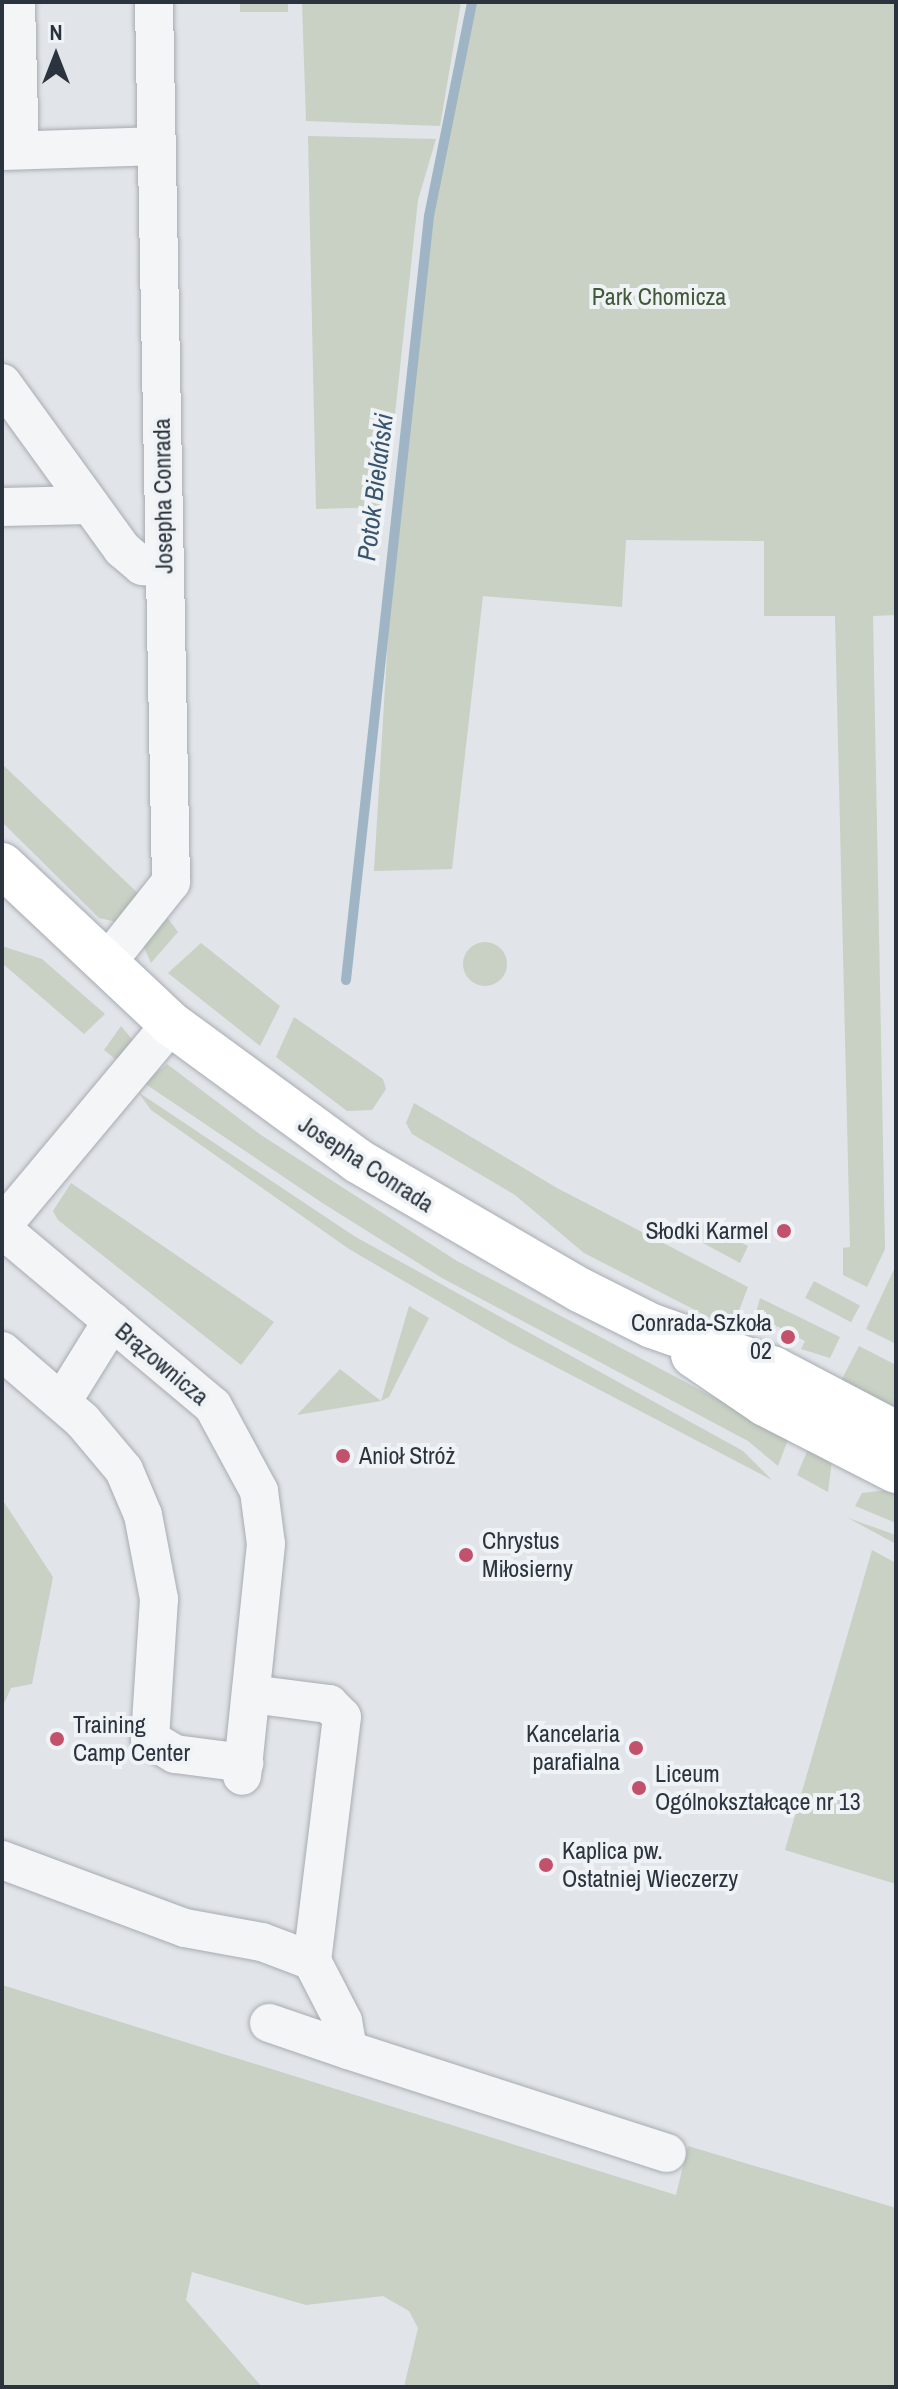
<!DOCTYPE html>
<html>
<head>
<meta charset="utf-8">
<style>
	body { margin:0 }
	#map { position:relative; width:898px; height:2389px; overflow:hidden; background:#e1e4e8; font-family:"Archivo Narrow",sans-serif }
	div>[style] { position:absolute }
	.green>* { inset:0; background:#c8d1c3; transform-origin:0 0 }
	.round { border-radius:50% }
	.stream>* { height:10px; margin:-5px; padding:0 5px; transform-origin:5px; border-radius:5px; background:#9fb5c5 }
	.roads { filter:drop-shadow(0 0 2px #a7acb2) drop-shadow(0 0 2px #a7acb2) }
	.street>* { height:38px; margin:-19px; padding:0 19px; transform-origin:19px; border-radius:19px; background:#f3f5f7 }
	.secondary>* { height:44px; margin:-22px; padding:0 22px; transform-origin:22px; border-radius:22px; background:#fff }
	.dots>* { width:22px; height:22px; translate:-50% -50%; box-sizing:border-box; border:4px solid #f0f3f6; border-radius:50% }
	span { translate:-50% -50%; white-space:nowrap; text-align:center; line-height:1.15; -webkit-text-stroke:8px #f0f3f6; paint-order:stroke }
	.park-label { font-size:24px; color:#425939 }
	.street-label { font-size:24px; color:#2b343e }
	.poi-label { font-size:24px; color:#2b343e }
	.right { translate:-100% -50%; text-align:right }
	.left { translate:0 -50%; text-align:left }
	.water-label { font-size:26px; color:#38556f; font-style:italic }
	.frame { position:absolute; inset:0; border:4px solid #2b343e; pointer-events:none }
	.north { position:absolute; left:16px; top:16px; width:80px; height:80px; -webkit-text-stroke:6px #f0f3f6; paint-order:stroke; rotate:0deg; font-size:22px; font-weight:700; line-height:32px; text-align:center; color:#2b343e }
	.north::after { content:''; display:block; margin:auto; width:28px; height:36px; background:#2b343e; clip-path:polygon(50% 0,100% 100%,50% 72%,0 100%) }
</style>
</head>
<body>
<div id="map">
	<div class="green">
		<div style="left:240px;top:2px;width:48px;height:10px"></div>
		<div style="clip-path:polygon(302px 2px,461px 2px,440px 126px,306px 121px)"></div>
		<div style="clip-path:polygon(477px 2px,896px 2px,896px 615px,873px 616px,885px 1249px,867px 1287px,843px 1275px,843px 1248px,850px 1247px,835px 616px,764px 616px,764px 541px,626px 540px,622px 607px,483px 596px,452px 869px,374px 871px,395px 519px,425px 248px)"></div>
		<div style="clip-path:polygon(308px 136px,436px 139px,418px 200px,385px 507px,316px 509px)"></div>
		<div style="clip-path:polygon(2px 764px,143px 898px,121px 923px,99px 918px,2px 822px)"></div>
		<div style="clip-path:polygon(167px 917px,178px 932px,151px 963px,143px 945px)"></div>
		<div class="round" style="left:463px;top:942px;width:44px;height:44px"></div>
		<div style="clip-path:polygon(201px 943px,280px 1006px,260px 1046px,168px 973px)"></div>
		<div style="clip-path:polygon(2px 946px,42px 959px,105px 1014px,84px 1034px,2px 963px)"></div>
		<div style="clip-path:polygon(294px 1017px,383px 1079px,386px 1089px,372px 1110px,347px 1111px,276px 1057px)"></div>
		<div style="clip-path:polygon(121px 1026px,136px 1044px,119px 1062px,104px 1050px)"></div>
		<div style="clip-path:polygon(167px 1064px,261px 1135px,457px 1261px,789px 1437px,778px 1466px,748px 1441px,442px 1278px,324px 1204px,144px 1083px)"></div>
		<div style="clip-path:polygon(138px 1092px,354px 1236px,743px 1451px,772px 1480px,510px 1343px,349px 1249px,151px 1110px)"></div>
		<div style="clip-path:polygon(414px 1103px,557px 1188px,748px 1287px,732px 1329px,584px 1253px,515px 1195px,412px 1134px,406px 1123px)"></div>
		<div style="clip-path:polygon(71px 1183px,274px 1322px,241px 1365px,58px 1220px,53px 1211px)"></div>
		<div style="clip-path:polygon(702px 1223px,748px 1246px,740px 1263px,703px 1243px)"></div>
		<div style="clip-path:polygon(896px 1265px,896px 1344px,866px 1329px)"></div>
		<div style="left:814px;top:1281px;width:52px;height:19px;rotate:28deg"></div>
		<div style="clip-path:polygon(760px 1298px,840px 1337px,830px 1358px,801px 1349px,805px 1341px,777px 1326px,772px 1334px,753px 1324px)"></div>
		<div style="clip-path:polygon(409px 1306px,429px 1318px,389px 1397px,381px 1401px,297px 1415px,340px 1369px,381px 1401px)"></div>
		<div style="clip-path:polygon(859px 1346px,896px 1365px,896px 1415px,839px 1385px)"></div>
		<div style="clip-path:polygon(808px 1449px,832px 1460px,828px 1492px,797px 1475px)"></div>
		<div style="clip-path:polygon(888px 1490px,896px 1494px,896px 1523px,855px 1506px,862px 1493px)"></div>
		<div style="clip-path:polygon(2px 1499px,53px 1577px,32px 1684px,11px 1688px,2px 1708px)"></div>
		<div style="clip-path:polygon(848px 1518px,896px 1535px,896px 1544px)"></div>
		<div style="clip-path:polygon(872px 1550px,896px 1563px,896px 1884px,785px 1850px)"></div>
		<div style="clip-path:polygon(2px 1985px,676px 2195px,688px 2146px,896px 2208px,896px 2387px,404px 2387px,418px 2328px,409px 2311px,383px 2296px,306px 2305px,192px 2272px,186px 2300px,262px 2387px,2px 2387px)"></div>
	</div>
	<div class="stream">
		<div style="left:346px;top:980px;width:768px;rotate:-83.8deg"></div>
		<div style="left:429px;top:216px;width:218px;rotate:-78.6deg"></div>
	</div>
	<div class="roads">
		<div class="street">
			<div style="left:16px;top:2px;width:148px;rotate:88.5deg"></div>
			<div style="left:2px;top:151px;width:155px;rotate:-1.8deg"></div>
			<div style="left:2px;top:383px;width:205px;rotate:54.1deg"></div>
			<div style="left:122px;top:549px;width:26px;rotate:40deg"></div>
			<div style="left:142px;top:566px;width:22px;rotate:5deg"></div>
			<div style="left:2px;top:507px;width:88px;rotate:-1.3deg"></div>
			<div style="left:105px;top:965px;width:106px;rotate:-51.5deg"></div>
			<div style="left:171px;top:882px;width:880px;rotate:-91.11deg"></div>
			<div style="left:2px;top:1226px;width:263px;rotate:-50.1deg"></div>
			<div style="left:2px;top:1229px;width:275px;rotate:40deg"></div>
			<div style="left:213px;top:1406px;width:97px;rotate:61.6deg"></div>
			<div style="left:259px;top:1491px;width:53px;rotate:82.5deg"></div>
			<div style="left:266px;top:1544px;width:233px;rotate:95.9deg"></div>
			<div style="left:2px;top:1351px;width:106px;rotate:40.8deg"></div>
			<div style="left:82px;top:1420px;width:65px;rotate:50deg"></div>
			<div style="left:124px;top:1470px;width:49px;rotate:67.1deg"></div>
			<div style="left:143px;top:1515px;width:86px;rotate:79.2deg"></div>
			<div style="left:159px;top:1599px;width:140px;rotate:93.7deg"></div>
			<div style="left:150px;top:1739px;width:29px;rotate:31deg"></div>
			<div style="left:175px;top:1754px;width:70px;rotate:7.4deg"></div>
			<div style="left:63px;top:1400px;width:93px;rotate:-58.2deg"></div>
			<div style="left:251px;top:1694px;width:79px;rotate:7.3deg"></div>
			<div style="left:329px;top:1704px;width:18px;rotate:45deg"></div>
			<div style="left:342px;top:1717px;width:246px;rotate:97deg"></div>
			<div style="left:312px;top:1961px;width:68px;rotate:62.7deg"></div>
			<div style="left:343px;top:2021px;width:29px;rotate:80deg"></div>
			<div style="left:348px;top:2050px;width:335px;rotate:17.9deg"></div>
			<div style="left:2px;top:1860px;width:195px;rotate:20.4deg"></div>
			<div style="left:185px;top:1928px;width:78px;rotate:10.3deg"></div>
			<div style="left:262px;top:1942px;width:53px;rotate:20.8deg"></div>
			<div style="left:269px;top:2023px;width:83px;rotate:18.9deg"></div>
		</div>
		<div class="secondary">
			<div style="left:2px;top:865px;width:232px;rotate:43.3deg"></div>
			<div style="left:171px;top:1024px;width:232px;rotate:36.2deg"></div>
			<div style="left:358px;top:1161px;width:257px;rotate:30.2deg"></div>
			<div style="left:580px;top:1290px;width:80px;rotate:26.6deg"></div>
			<div style="left:652px;top:1326px;width:129px;rotate:19.4deg"></div>
			<div style="left:774px;top:1369px;width:138px;rotate:27.7deg"></div>
			<div style="left:693px;top:1355px;width:87px;rotate:34.2deg"></div>
			<div style="left:765px;top:1404px;width:147px;rotate:27.1deg"></div>
		</div>
	</div>
	<div class="dots">
		<div style="left:784px;top:1231px;background:#c2516c"></div>
		<div style="left:788px;top:1337px;background:#c2516c"></div>
		<div style="left:343px;top:1456px;background:#c2516c"></div>
		<div style="left:466px;top:1555px;background:#c2516c"></div>
		<div style="left:57px;top:1739px;background:#c2516c"></div>
		<div style="left:636px;top:1748px;background:#c2516c"></div>
		<div style="left:639px;top:1788px;background:#c2516c"></div>
		<div style="left:546px;top:1865px;background:#c2516c"></div>
	</div>
	<div class="park-label">
		<span style="left:659px;top:297px">Park Chomicza</span>
	</div>
	<div class="street-label">
		<span style="left:163px;top:496px;rotate:-91deg">Josepha Conrada</span>
		<span style="left:366px;top:1164px;rotate:33deg">Josepha Conrada</span>
		<span style="left:162px;top:1364px;rotate:40deg">Brązownicza</span>
	</div>
	<div class="poi-label">
		<span class="right" style="left:768px;top:1231px">Słodki Karmel</span>
		<span class="right" style="left:772px;top:1337px">Conrada-Szkoła<br>02</span>
		<span class="left" style="left:359px;top:1456px">Anioł Stróż</span>
		<span class="left" style="left:482px;top:1555px">Chrystus<br>Miłosierny</span>
		<span class="left" style="left:73px;top:1739px">Training<br>Camp Center</span>
		<span class="right" style="left:620px;top:1748px">Kancelaria<br>parafialna</span>
		<span class="left" style="left:655px;top:1788px">Liceum<br>Ogólnokształcące nr 13</span>
		<span class="left" style="left:562px;top:1865px">Kaplica pw.<br>Ostatniej Wieczerzy</span>
	</div>
	<div class="water-label">
		<span style="left:375px;top:487px;rotate:-83deg">Potok Bielański</span>
	</div>
	<div class="frame"></div>
	<div class="north">N</div>
</div>
</body>
</html>
